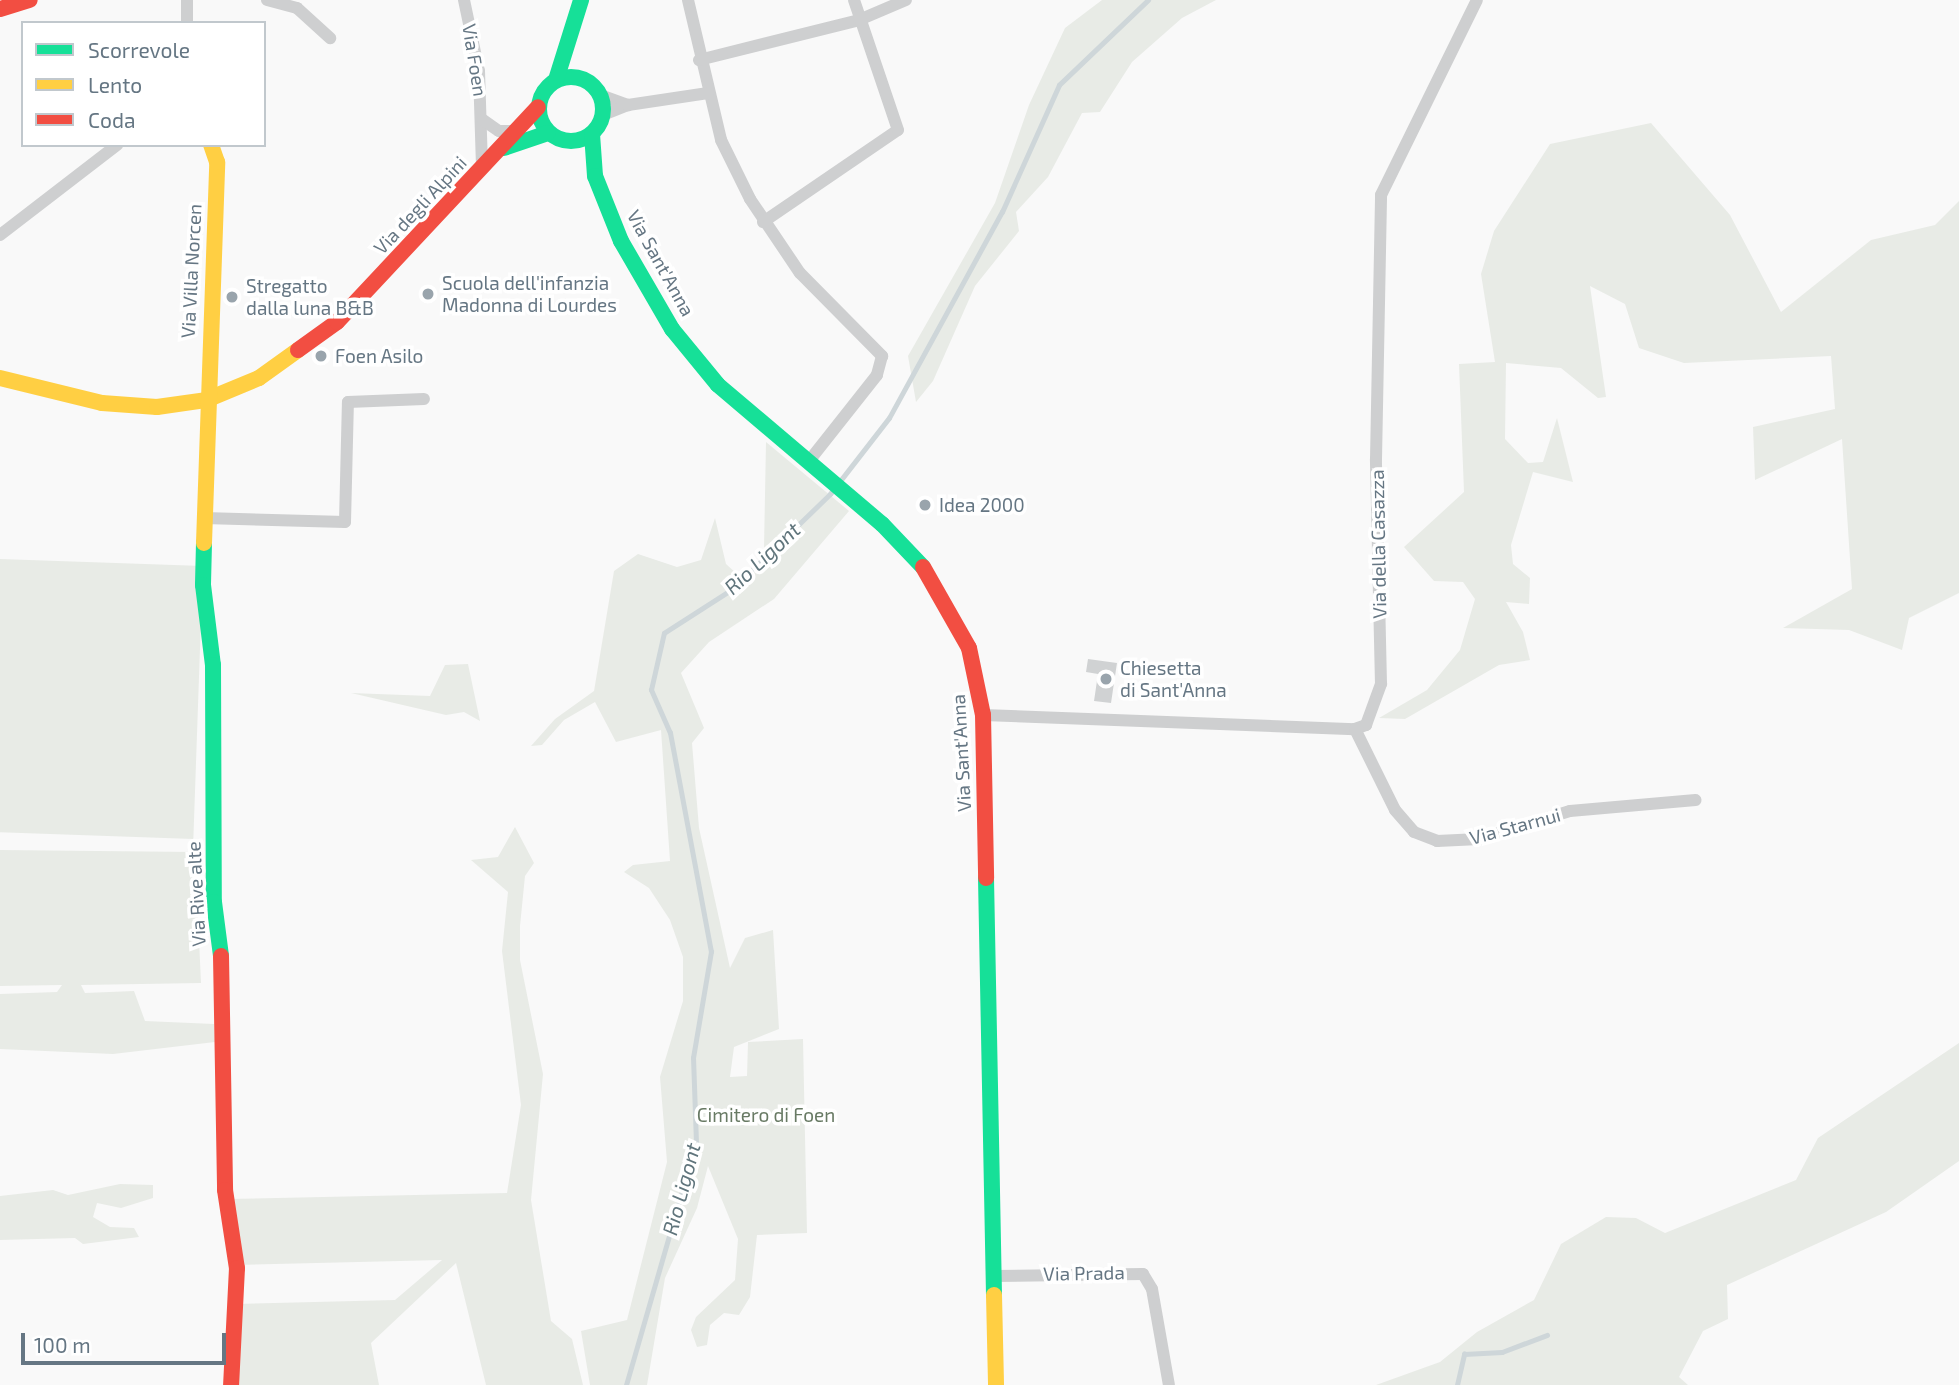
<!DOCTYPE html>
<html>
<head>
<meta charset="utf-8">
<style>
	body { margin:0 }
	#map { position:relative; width:1959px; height:1385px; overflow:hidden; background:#f9f9f9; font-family:"Exo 2",sans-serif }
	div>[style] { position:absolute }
	.green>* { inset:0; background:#e8ebe6; transform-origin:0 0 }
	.stream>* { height:4.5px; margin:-2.25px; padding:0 2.25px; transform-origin:2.25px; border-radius:2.25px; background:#ced6d9 }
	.building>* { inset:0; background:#d0d2d3 }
	.street>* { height:12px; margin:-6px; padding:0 6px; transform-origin:6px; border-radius:6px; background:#cecfd0 }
	.fast>* { height:16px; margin:-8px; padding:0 8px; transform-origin:8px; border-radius:8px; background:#16e098 }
	.fast>.ring { margin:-8px; padding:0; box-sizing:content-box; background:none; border:16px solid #16e098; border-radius:50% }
	.slow>* { height:16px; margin:-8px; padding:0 8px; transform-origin:8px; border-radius:8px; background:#ffcf43 }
	.jam>* { height:16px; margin:-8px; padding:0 8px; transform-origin:8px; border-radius:8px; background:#f24e42 }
	.dots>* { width:19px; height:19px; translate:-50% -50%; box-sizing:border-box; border:4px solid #fff; border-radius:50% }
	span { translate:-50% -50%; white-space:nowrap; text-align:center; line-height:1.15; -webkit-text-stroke:7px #fff; paint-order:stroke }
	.street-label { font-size:19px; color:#657683 }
	.poi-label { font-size:19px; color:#657683 }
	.left { translate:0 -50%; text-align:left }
	.park-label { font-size:19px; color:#687a64 }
	.water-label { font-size:21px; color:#60757c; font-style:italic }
	.legend { position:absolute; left:21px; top:21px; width:245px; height:126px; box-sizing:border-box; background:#fff; border:2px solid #c1c8cd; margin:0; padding:9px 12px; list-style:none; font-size:21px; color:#657683 }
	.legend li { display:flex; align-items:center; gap:14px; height:35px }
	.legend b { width:35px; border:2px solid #c1c8cd }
	.scale { position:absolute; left:21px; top:1333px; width:205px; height:32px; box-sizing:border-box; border:4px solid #657683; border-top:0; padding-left:9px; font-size:21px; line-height:24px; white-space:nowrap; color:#657683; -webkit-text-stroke:5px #fff; paint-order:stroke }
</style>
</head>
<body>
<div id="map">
	<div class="green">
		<div style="clip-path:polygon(1102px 0,1216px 0,1182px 18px,1132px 62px,1100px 112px,1082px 113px,1048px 177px,1016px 212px,1019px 231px,975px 286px,933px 381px,916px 402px,908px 356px,995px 203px,1029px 105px,1065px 28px)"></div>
		<div style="clip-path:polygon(1651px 123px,1730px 215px,1781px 312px,1871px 240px,1935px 225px,1959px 201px,1959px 593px,1909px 618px,1902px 650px,1849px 630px,1783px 628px,1852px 589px,1842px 439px,1755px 480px,1753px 427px,1835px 409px,1831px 356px,1684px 363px,1639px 348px,1625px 304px,1590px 286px,1606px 397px,1598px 398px,1561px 368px,1506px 363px,1505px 439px,1528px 463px,1543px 462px,1557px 418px,1573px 482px,1533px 472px,1511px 545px,1513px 564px,1530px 578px,1529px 604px,1506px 602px,1523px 632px,1530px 660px,1499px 665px,1405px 719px,1379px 718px,1427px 690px,1460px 650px,1475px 599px,1463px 582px,1434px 581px,1404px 547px,1464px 492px,1459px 364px,1495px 362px,1481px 274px,1494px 231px,1550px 144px)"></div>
		<div style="clip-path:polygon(766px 442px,849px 511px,774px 599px,709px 642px,681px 673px,704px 728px,692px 743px,699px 828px,730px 968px,745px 938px,773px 930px,779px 1029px,734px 1047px,730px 1077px,747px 1076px,748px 1042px,803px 1039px,807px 1233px,757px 1235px,750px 1297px,739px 1315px,724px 1313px,710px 1325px,707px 1345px,697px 1347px,691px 1330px,696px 1317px,735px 1280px,738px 1239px,708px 1166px,697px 1208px,665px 1278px,647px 1385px,590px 1385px,581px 1331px,627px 1320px,667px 1162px,660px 1077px,683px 1001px,683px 957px,670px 920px,649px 888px,624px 872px,633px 865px,670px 861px,661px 730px,616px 742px,595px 702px,564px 720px,542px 745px,531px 746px,555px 719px,594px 691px,614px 571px,638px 554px,677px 567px,701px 560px,715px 518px,726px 564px,749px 585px,764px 548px)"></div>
		<div style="left:0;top:559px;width:203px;height:273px;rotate:2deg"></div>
		<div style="clip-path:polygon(468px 664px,480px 721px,464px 712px,446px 715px,351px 693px,430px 696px,445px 665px)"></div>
		<div style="clip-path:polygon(515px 827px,534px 863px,525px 876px,520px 926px,520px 960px,543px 1074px,531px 1200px,551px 1321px,572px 1339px,583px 1385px,486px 1385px,456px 1263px,371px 1343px,379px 1385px,231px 1385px,235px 1304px,395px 1300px,442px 1260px,236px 1265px,227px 1199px,507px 1193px,521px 1105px,502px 951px,508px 892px,471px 860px,498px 857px)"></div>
		<div style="clip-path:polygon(0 850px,195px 852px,201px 983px,81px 985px,85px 993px,134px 991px,145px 1021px,214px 1024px,215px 1042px,113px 1054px,0 1049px,0 994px,57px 992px,62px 985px,0 986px)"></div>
		<div style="clip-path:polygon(1959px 1043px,1959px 1161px,1886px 1212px,1727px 1285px,1728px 1319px,1703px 1331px,1679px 1377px,1688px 1385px,1376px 1385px,1440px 1362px,1477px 1332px,1534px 1300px,1561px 1244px,1606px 1217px,1636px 1218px,1665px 1233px,1796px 1180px,1818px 1138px)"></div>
		<div style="clip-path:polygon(120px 1184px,153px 1185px,153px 1198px,121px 1208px,97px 1203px,93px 1217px,110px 1227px,134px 1228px,139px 1237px,83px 1244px,75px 1238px,0 1240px,0 1196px,53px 1190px,68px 1195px)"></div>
	</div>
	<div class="stream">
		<div style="left:626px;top:1385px;width:252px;rotate:-73.9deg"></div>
		<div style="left:696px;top:1143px;width:85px;rotate:-92deg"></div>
		<div style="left:693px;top:1058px;width:108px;rotate:-80.4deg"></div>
		<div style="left:711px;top:952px;width:223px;rotate:-100.6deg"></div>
		<div style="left:670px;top:733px;width:47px;rotate:-113.8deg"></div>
		<div style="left:651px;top:690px;width:58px;rotate:-77.2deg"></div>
		<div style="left:664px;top:633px;width:80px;rotate:-32.7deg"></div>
		<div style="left:731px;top:590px;width:138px;rotate:-44.1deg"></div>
		<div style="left:830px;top:494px;width:96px;rotate:-52.2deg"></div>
		<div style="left:889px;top:418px;width:235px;rotate:-61.3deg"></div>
		<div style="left:1002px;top:212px;width:139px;rotate:-65.8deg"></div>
		<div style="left:1059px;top:85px;width:123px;rotate:-43.7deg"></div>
		<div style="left:1457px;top:1385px;width:32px;rotate:-77deg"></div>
		<div style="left:1464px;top:1354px;width:38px;rotate:-3deg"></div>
		<div style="left:1502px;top:1352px;width:48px;rotate:-20.7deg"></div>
	</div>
	<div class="building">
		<div style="clip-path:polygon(1088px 659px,1117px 663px,1111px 703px,1094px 701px,1098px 674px,1086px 672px)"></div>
	</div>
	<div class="street">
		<div style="left:267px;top:0;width:31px;rotate:15deg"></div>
		<div style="left:297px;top:8px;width:45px;rotate:42.3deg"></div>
		<div style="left:464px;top:0;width:73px;rotate:78.1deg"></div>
		<div style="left:479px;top:71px;width:98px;rotate:88.2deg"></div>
		<div style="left:688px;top:0;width:144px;rotate:76.7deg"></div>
		<div style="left:721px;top:140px;width:66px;rotate:63.8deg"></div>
		<div style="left:750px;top:199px;width:89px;rotate:56deg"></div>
		<div style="left:800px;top:273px;width:117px;rotate:45.3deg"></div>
		<div style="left:882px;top:356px;width:20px;rotate:105deg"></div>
		<div style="left:877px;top:375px;width:110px;rotate:128.3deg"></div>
		<div style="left:187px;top:23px;width:23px;rotate:-90deg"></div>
		<div style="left:699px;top:60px;width:165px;rotate:-14deg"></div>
		<div style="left:859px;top:20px;width:51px;rotate:-23.1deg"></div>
		<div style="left:600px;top:95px;width:30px;rotate:20deg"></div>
		<div style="left:603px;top:115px;width:27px;rotate:-22deg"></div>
		<div style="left:628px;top:105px;width:81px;rotate:-8.5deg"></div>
		<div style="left:483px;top:120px;width:19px;rotate:35deg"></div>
		<div style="left:499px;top:131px;width:17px"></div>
		<div style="left:763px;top:222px;width:163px;rotate:-34.3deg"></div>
		<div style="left:898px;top:130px;width:137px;rotate:-108.7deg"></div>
		<div style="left:0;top:235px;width:148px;rotate:-37.6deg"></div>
		<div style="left:204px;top:518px;width:141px;rotate:1.6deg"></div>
		<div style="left:345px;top:522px;width:120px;rotate:-88.6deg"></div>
		<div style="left:348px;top:402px;width:76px;rotate:-2.3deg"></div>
		<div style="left:983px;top:715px;width:372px;rotate:2.2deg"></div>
		<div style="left:1355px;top:729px;width:12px;rotate:-20deg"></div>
		<div style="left:1366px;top:725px;width:44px;rotate:-69.9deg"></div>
		<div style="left:1381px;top:684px;width:225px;rotate:-91.3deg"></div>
		<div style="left:1376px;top:459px;width:264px;rotate:-88.9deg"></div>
		<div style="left:1381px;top:195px;width:217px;rotate:-63.8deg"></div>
		<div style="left:1355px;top:729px;width:90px;rotate:63.7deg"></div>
		<div style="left:1395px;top:810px;width:29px;rotate:49deg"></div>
		<div style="left:1414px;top:832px;width:25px;rotate:21deg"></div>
		<div style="left:1437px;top:841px;width:42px;rotate:-2.7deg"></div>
		<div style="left:1479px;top:839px;width:95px;rotate:-17.1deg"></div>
		<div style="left:1570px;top:811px;width:126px;rotate:-5deg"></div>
		<div style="left:994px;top:1276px;width:149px;rotate:-0.8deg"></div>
		<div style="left:1143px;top:1274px;width:17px;rotate:59deg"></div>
		<div style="left:1152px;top:1289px;width:97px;rotate:80deg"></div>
	</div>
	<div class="fast">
		<div class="ring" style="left:539px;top:77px;width:48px;height:48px"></div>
		<div style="left:556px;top:80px;width:84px;rotate:-72.6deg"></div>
		<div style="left:592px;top:134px;width:42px;rotate:85.9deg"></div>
		<div style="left:595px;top:176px;width:70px;rotate:68.2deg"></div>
		<div style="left:621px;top:241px;width:102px;rotate:59.9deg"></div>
		<div style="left:672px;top:329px;width:72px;rotate:50.6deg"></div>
		<div style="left:718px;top:385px;width:215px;rotate:40.3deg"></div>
		<div style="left:882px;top:524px;width:59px;rotate:46.4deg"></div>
		<div style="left:504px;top:148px;width:46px;rotate:-18.8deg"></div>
		<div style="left:204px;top:543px;width:42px;rotate:91.4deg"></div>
		<div style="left:203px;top:585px;width:81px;rotate:82.9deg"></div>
		<div style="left:213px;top:665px;width:237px;rotate:89.8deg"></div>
		<div style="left:214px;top:902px;width:54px;rotate:82.6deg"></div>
		<div style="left:986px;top:878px;width:417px;rotate:88.9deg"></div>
	</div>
	<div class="slow">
		<div style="left:0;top:378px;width:105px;rotate:13.8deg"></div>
		<div style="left:102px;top:403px;width:55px;rotate:4.2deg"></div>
		<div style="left:157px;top:407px;width:49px;rotate:-8.1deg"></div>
		<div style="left:206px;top:400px;width:57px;rotate:-22.5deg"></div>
		<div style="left:259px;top:378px;width:48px;rotate:-35.7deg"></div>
		<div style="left:204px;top:543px;width:381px;rotate:-88deg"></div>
		<div style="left:217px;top:162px;width:18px;rotate:-109deg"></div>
		<div style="left:994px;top:1295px;width:90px;rotate:88.7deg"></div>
	</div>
	<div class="jam">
		<div style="left:0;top:9px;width:31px;rotate:-17deg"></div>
		<div style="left:298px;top:350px;width:48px;rotate:-35.7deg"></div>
		<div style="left:337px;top:322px;width:294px;rotate:-46.9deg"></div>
		<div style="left:923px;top:567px;width:93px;rotate:60.4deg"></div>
		<div style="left:969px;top:648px;width:68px;rotate:78.2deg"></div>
		<div style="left:983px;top:715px;width:163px;rotate:88.9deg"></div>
		<div style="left:221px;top:956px;width:234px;rotate:89deg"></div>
		<div style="left:225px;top:1190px;width:79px;rotate:81.3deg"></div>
		<div style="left:237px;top:1268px;width:117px;rotate:92.9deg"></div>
	</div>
	<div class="dots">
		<div style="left:428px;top:294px;background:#99a4ac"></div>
		<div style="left:232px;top:297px;background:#99a4ac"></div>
		<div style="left:321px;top:356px;background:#99a4ac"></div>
		<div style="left:925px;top:505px;background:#99a4ac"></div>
		<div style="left:1106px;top:679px;background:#99a4ac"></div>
	</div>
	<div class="street-label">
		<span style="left:475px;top:60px;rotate:81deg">Via Foen</span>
		<span style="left:420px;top:205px;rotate:-47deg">Via degli Alpini</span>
		<span style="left:661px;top:263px;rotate:61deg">Via Sant'Anna</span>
		<span style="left:191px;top:271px;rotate:-87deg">Via Villa Norcen</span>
		<span style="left:1378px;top:544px;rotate:-91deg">Via della Casazza</span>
		<span style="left:961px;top:753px;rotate:-93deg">Via Sant'Anna</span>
		<span style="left:1515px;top:826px;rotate:-15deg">Via Starnui</span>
		<span style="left:196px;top:894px;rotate:-93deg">Via Rive alte</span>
		<span style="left:1084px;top:1273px;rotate:-1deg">Via Prada</span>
	</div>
	<div class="poi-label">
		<span class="left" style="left:442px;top:294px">Scuola dell'infanzia<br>Madonna di Lourdes</span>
		<span class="left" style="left:246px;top:297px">Stregatto<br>dalla luna B&amp;B</span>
		<span class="left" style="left:335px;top:356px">Foen Asilo</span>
		<span class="left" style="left:939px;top:505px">Idea 2000</span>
		<span class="left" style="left:1120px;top:679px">Chiesetta<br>di Sant'Anna</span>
	</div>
	<div class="park-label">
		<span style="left:766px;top:1115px">Cimitero di Foen</span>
	</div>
	<div class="water-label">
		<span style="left:762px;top:558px;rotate:-43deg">Rio Ligont</span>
		<span style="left:681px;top:1189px;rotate:-75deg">Rio Ligont</span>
	</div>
	<ul class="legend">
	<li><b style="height:9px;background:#16e098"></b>Scorrevole</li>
	<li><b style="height:9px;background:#ffcf43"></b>Lento</li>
	<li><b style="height:9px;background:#f24e42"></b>Coda</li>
	</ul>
	<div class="scale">100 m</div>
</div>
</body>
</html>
